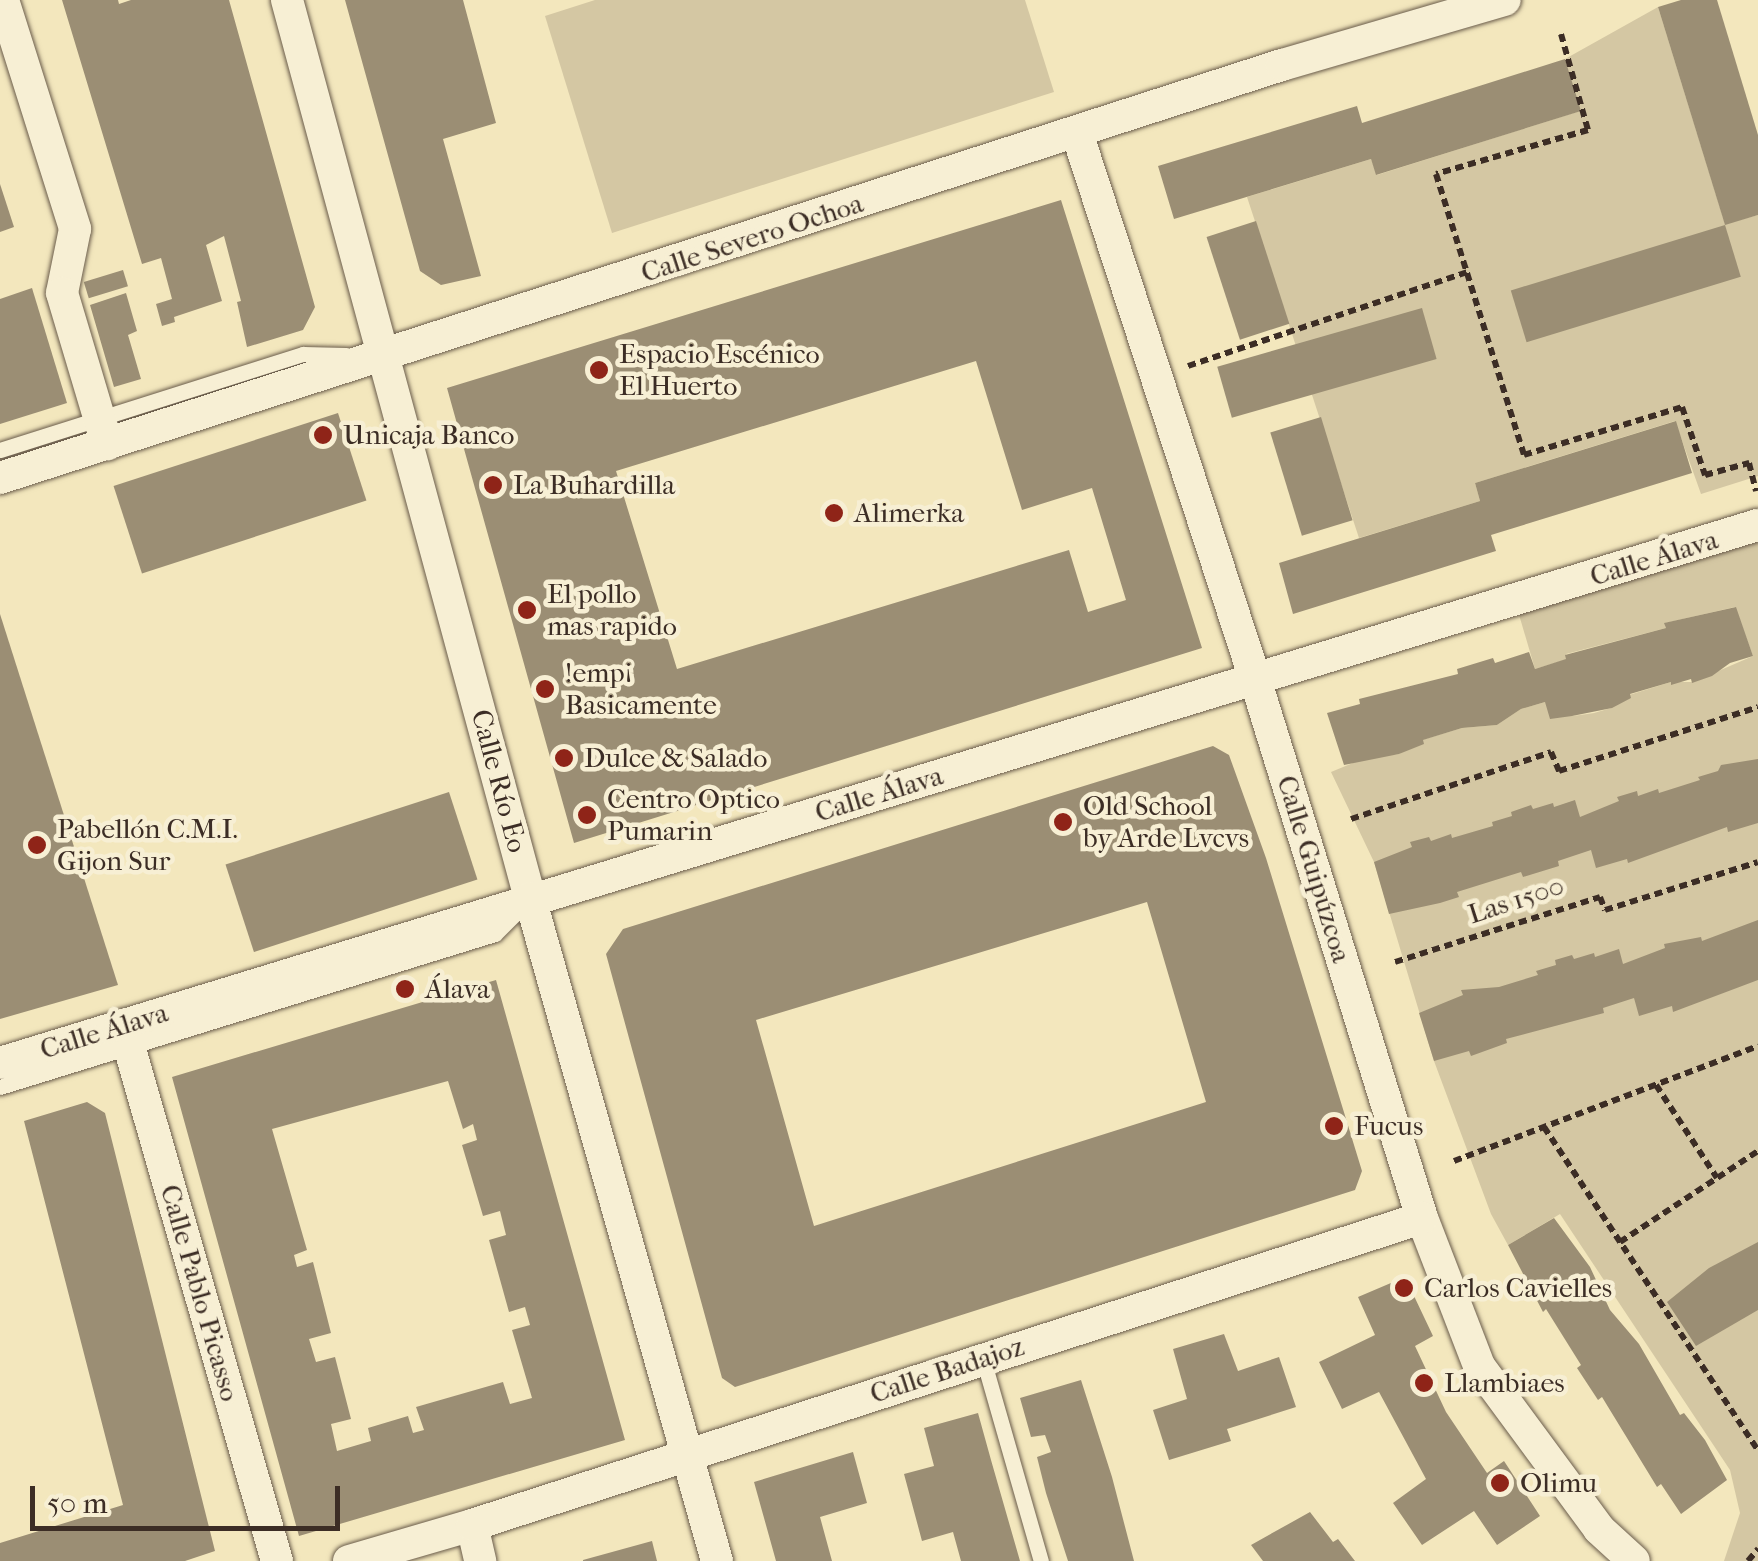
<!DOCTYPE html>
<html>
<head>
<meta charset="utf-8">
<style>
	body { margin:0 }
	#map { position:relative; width:1758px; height:1561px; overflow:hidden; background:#f3e7bd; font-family:"IM FELL French Canon",serif }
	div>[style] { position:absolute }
	.green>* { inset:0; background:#d4c7a3 }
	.building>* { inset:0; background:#9b8e74; transform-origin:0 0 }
	.path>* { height:6px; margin-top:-3px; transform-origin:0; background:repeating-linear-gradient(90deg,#3c2d25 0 8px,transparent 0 13px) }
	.roads { filter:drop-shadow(0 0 2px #6a5c4b) drop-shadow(0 0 2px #6a5c4b) }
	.service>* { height:15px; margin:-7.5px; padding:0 7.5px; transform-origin:7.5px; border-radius:7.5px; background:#f7efd4 }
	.minor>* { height:32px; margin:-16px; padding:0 16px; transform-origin:16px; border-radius:16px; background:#f7efd4 }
	.dots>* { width:28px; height:28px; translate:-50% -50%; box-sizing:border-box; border:5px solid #f7efd4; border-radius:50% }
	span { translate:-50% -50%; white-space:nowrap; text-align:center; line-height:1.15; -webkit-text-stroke:9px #f7efd4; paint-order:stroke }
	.street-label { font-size:28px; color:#3c2d25 }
	.poi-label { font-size:28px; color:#3c2d25 }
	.left { translate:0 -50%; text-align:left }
	.scale { position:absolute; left:30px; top:1486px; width:310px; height:45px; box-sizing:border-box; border:5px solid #3c2d25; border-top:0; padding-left:12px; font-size:30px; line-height:35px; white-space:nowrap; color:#3c2d25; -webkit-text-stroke:8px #f7efd4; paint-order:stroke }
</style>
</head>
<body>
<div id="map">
	<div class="green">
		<div style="clip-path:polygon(595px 0,1025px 0,1054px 92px,612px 233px,545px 16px)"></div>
		<div style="clip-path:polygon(1658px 7px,1725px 224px,1758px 215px,1758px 476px,1701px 494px,1675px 421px,1475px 483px,1480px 501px,1359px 538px,1247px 197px,1371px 159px,1377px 175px,1580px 111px,1565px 59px)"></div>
		<div style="clip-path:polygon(1758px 525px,1758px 1561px,1724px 1561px,1740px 1513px,1730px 1470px,1560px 1214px,1508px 1245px,1491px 1214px,1434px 1061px,1374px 862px,1331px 772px,1365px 758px,1399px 754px,1422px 740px,1462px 728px,1497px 725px,1521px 709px,1545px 702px,1573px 716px,1594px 713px,1611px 708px,1629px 695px,1671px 682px,1693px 682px,1753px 656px,1735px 607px,1665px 623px,1666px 628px,1566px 654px,1568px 659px,1535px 669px,1515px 601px)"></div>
	</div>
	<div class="building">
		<div style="clip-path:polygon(62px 0,118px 0,119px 4px,131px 0,229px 0,315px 307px,303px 330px,247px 347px,237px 302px,241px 301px,224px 236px,206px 245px,222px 301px,174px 317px,175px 322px,162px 326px,156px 304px,172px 299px,161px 258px,142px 264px)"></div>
		<div style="clip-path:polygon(345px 0,463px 0,496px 123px,443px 139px,481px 276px,441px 285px,420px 271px)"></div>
		<div style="clip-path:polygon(1681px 0,1717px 0,1758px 135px,1758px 215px,1725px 225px,1658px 7px)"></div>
		<div style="clip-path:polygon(1565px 59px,1581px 111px,1376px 175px,1371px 159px,1174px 219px,1158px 166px,1357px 106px,1362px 123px)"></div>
		<div style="clip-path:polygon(0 184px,14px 227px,0 232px)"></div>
		<div style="clip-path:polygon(evenodd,1061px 200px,1202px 648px,574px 843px,447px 388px,1061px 200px,976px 361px,1022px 510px,1092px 488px,1126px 600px,1088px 612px,1069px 550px,677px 669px,616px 471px,976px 361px)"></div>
		<div style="left:1256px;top:221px;width:108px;height:52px;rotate:72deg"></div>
		<div style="left:1725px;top:225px;width:54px;height:224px;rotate:73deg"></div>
		<div style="left:123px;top:270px;width:17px;height:41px;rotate:73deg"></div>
		<div style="clip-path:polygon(32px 288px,67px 403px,0 424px,0 299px)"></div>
		<div style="clip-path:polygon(126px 293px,137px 331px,128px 335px,141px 379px,114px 387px,90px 305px)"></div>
		<div style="left:1422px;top:308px;width:53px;height:213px;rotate:74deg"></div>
		<div style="left:338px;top:413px;width:92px;height:236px;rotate:72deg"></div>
		<div style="left:1321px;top:417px;width:108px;height:53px;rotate:73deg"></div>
		<div style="clip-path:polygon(1676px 421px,1692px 473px,1491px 535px,1496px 551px,1293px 614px,1279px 563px,1480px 501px,1475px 483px)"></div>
		<div style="clip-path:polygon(1736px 607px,1753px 656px,1730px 663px,1712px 676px,1692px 683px,1691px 679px,1671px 685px,1671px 682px,1630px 694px,1631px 698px,1612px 708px,1572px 716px,1550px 719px,1545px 702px,1521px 709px,1497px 725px,1462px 728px,1423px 740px,1424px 744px,1399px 754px,1344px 765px,1327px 713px,1360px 704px,1359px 699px,1458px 674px,1457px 669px,1493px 658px,1495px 663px,1529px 652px,1535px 669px,1566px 659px,1565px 655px,1666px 628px,1664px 623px)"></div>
		<div style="clip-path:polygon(0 614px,118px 985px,0 1019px)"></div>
		<div style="clip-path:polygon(evenodd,1213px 746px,1229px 755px,1266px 858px,1362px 1171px,1355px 1190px,735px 1387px,722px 1378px,606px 954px,623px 929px,1213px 746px,1147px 902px,1206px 1102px,814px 1226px,756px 1020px,1147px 902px)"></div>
		<div style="clip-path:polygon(1758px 759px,1758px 823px,1728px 832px,1727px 827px,1628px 863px,1627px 859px,1596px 868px,1591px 850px,1558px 861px,1559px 866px,1523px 877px,1521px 872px,1457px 892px,1459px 897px,1440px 903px,1389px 914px,1374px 862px,1412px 847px,1410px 842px,1429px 837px,1431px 841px,1451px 834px,1452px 838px,1493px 826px,1492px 822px,1512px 816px,1511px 812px,1531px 805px,1533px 809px,1553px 803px,1554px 807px,1575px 800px,1580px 817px,1619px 801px,1617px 797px,1637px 791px,1638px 796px,1658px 789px,1659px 793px,1700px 780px,1698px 777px,1718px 771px,1721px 765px)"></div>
		<div style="left:449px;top:792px;width:92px;height:235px;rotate:72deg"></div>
		<div style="clip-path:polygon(1758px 920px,1758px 980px,1673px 1012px,1672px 1006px,1639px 1016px,1634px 998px,1603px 1008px,1604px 1013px,1506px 1039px,1507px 1043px,1471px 1056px,1469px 1051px,1434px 1061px,1419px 1013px,1463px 995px,1461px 990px,1499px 987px,1538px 975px,1536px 971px,1556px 965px,1555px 960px,1572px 955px,1574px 959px,1594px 953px,1595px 957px,1619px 949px,1623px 964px,1665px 948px,1664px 944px,1701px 937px,1702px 941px)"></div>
		<div style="clip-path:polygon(evenodd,496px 980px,625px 1440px,299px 1536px,172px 1077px,496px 980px,448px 1081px,463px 1129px,473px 1124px,477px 1140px,462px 1145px,483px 1216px,500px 1211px,506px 1235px,489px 1240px,509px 1312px,525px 1307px,530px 1325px,512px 1330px,532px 1398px,510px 1404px,503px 1382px,416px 1407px,424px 1430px,413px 1433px,408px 1416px,368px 1428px,371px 1441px,337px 1451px,331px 1424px,351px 1419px,335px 1357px,316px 1362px,309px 1339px,331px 1333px,313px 1262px,297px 1267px,294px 1255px,307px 1250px,272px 1129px,448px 1081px)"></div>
		<div style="clip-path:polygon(87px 1102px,105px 1113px,215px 1551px,185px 1561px,0 1561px,0 1543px,123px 1505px,24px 1121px)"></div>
		<div style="clip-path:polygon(1554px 1218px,1590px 1267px,1610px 1310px,1639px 1344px,1680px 1415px,1684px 1413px,1705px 1440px,1727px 1480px,1681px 1514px,1661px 1484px,1657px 1487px,1602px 1397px,1598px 1400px,1577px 1368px,1581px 1365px,1546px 1309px,1543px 1312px,1508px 1245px)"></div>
		<div style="clip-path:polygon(1758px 1242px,1758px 1310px,1696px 1346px,1667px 1302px,1709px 1268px)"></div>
		<div style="clip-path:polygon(1405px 1277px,1433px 1336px,1415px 1346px,1446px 1412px,1487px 1473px,1504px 1461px,1540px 1516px,1497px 1545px,1474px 1511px,1422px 1545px,1393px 1503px,1426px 1479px,1379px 1392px,1342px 1409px,1319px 1362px,1375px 1335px,1358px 1297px)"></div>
		<div style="clip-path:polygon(1224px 1334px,1238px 1371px,1279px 1357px,1296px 1407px,1227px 1429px,1231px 1441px,1169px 1460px,1153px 1410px,1187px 1399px,1173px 1349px)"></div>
		<div style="clip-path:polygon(1081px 1380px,1112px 1477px,1134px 1561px,1068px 1561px,1046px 1493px,1037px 1457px,1051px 1452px,1045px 1435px,1031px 1437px,1020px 1398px)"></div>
		<div style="clip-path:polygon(978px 1413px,991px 1460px,1020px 1561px,961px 1561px,953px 1532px,922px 1541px,904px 1474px,934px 1466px,924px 1428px)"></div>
		<div style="clip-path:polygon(853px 1452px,867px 1503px,820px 1517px,832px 1561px,776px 1561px,754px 1482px)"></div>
		<div style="clip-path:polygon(1310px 1512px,1333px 1542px,1338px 1539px,1355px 1561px,1263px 1561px,1251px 1545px)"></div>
		<div style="clip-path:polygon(652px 1541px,657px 1561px,583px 1561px,583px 1560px)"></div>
	</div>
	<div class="path">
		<div style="left:1561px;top:34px;width:100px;rotate:74.3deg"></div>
		<div style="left:1588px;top:130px;width:158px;rotate:163.9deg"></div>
		<div style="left:1436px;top:174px;width:294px;rotate:72.6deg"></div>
		<div style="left:1524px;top:455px;width:165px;rotate:-16.9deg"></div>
		<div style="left:1682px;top:407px;width:72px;rotate:71.3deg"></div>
		<div style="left:1705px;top:475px;width:46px;rotate:-15.3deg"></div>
		<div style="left:1749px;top:463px;width:29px;rotate:76deg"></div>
		<div style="left:1188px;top:366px;width:294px;rotate:-18.6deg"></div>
		<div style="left:1351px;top:819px;width:211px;rotate:-18.5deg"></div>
		<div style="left:1551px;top:752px;width:21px;rotate:67deg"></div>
		<div style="left:1559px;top:771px;width:209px;rotate:-17.8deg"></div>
		<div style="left:1395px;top:962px;width:215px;rotate:-17.6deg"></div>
		<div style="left:1600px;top:897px;width:14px;rotate:69deg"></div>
		<div style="left:1605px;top:910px;width:160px;rotate:-17.4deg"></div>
		<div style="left:1656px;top:1085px;width:111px;rotate:56.7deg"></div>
		<div style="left:1544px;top:1127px;width:387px;rotate:56.5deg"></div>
		<div style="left:1454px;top:1161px;width:325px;rotate:-20.7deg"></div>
		<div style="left:1620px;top:1242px;width:165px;rotate:-33.4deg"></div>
		<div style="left:1748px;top:1561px;width:16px;rotate:-50deg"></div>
	</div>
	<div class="roads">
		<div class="service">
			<div style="left:0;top:450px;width:318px;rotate:-17.6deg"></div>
			<div style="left:303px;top:354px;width:43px;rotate:1.3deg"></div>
			<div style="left:0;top:1087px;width:518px;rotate:-17.18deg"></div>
			<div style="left:495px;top:934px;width:28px;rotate:-45deg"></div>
			<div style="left:983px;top:1359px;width:210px;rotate:74deg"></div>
		</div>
		<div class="minor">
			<div style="left:3px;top:0;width:240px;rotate:72.5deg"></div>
			<div style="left:75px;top:229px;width:65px;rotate:101.5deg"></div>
			<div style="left:62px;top:293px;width:158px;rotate:73.4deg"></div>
			<div style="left:287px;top:0;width:930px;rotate:74.86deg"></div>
			<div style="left:530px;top:898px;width:689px;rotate:74.25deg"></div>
			<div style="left:1077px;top:133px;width:577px;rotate:71.94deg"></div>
			<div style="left:1256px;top:682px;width:561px;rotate:72.79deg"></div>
			<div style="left:1422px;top:1218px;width:159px;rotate:68.9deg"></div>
			<div style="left:1479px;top:1366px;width:202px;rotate:53.6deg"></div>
			<div style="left:1599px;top:1529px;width:47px;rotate:42.4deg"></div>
			<div style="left:0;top:478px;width:1347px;rotate:-17.86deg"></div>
			<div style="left:1282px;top:65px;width:232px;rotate:-16.3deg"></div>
			<div style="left:123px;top:1025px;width:558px;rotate:73.97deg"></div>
			<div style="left:0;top:1063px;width:1838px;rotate:-17.02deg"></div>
			<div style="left:472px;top:1525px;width:37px;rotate:77deg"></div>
			<div style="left:349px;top:1561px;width:128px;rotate:-16.3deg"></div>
			<div style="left:472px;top:1525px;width:998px;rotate:-17.91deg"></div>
		</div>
	</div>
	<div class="dots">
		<div style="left:599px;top:370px;background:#8f2418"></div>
		<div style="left:323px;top:435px;background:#8f2418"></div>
		<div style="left:493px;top:485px;background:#8f2418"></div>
		<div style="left:834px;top:513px;background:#8f2418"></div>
		<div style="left:527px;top:610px;background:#8f2418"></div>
		<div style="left:545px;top:689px;background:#8f2418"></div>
		<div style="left:564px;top:758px;background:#8f2418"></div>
		<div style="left:587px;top:815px;background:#8f2418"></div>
		<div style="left:1063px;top:822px;background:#8f2418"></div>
		<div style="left:37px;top:845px;background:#8f2418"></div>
		<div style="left:405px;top:989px;background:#8f2418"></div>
		<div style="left:1334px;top:1126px;background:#8f2418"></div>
		<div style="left:1404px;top:1288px;background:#8f2418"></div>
		<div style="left:1424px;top:1383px;background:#8f2418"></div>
		<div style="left:1500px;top:1483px;background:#8f2418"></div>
	</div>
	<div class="street-label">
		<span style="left:752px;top:238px;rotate:-18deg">Calle Severo Ochoa</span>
		<span style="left:1654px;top:558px;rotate:-17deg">Calle Álava</span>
		<span style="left:499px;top:781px;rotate:75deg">Calle Río Eo</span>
		<span style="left:879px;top:794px;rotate:-17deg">Calle Álava</span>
		<span style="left:1314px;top:869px;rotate:73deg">Calle Guipúzcoa</span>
		<span style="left:1516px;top:900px;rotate:-18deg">Las 1500</span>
		<span style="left:104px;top:1031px;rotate:-17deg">Calle Álava</span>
		<span style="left:200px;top:1293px;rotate:74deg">Calle Pablo Picasso</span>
		<span style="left:947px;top:1370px;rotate:-18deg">Calle Badajoz</span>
	</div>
	<div class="poi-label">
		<span class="left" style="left:619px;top:370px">Espacio Escénico<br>El Huerto</span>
		<span class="left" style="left:343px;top:435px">Unicaja Banco</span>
		<span class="left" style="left:513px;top:485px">La Buhardilla</span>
		<span class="left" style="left:854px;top:513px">Alimerka</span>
		<span class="left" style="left:547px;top:610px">El pollo<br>mas rapido</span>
		<span class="left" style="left:565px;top:689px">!emp¡<br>Basicamente</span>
		<span class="left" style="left:584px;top:758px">Dulce &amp; Salado</span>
		<span class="left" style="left:607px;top:815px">Centro Optico<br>Pumarin</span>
		<span class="left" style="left:1083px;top:822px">Old School<br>by Arde Lvcvs</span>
		<span class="left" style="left:57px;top:845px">Pabellón C.M.I.<br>Gijon Sur</span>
		<span class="left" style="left:425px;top:989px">Álava</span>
		<span class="left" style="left:1354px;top:1126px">Fucus</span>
		<span class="left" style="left:1424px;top:1288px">Carlos Cavielles</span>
		<span class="left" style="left:1444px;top:1383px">Llambiaes</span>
		<span class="left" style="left:1520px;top:1483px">Olimu</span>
	</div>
	<div class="scale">50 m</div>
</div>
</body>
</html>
